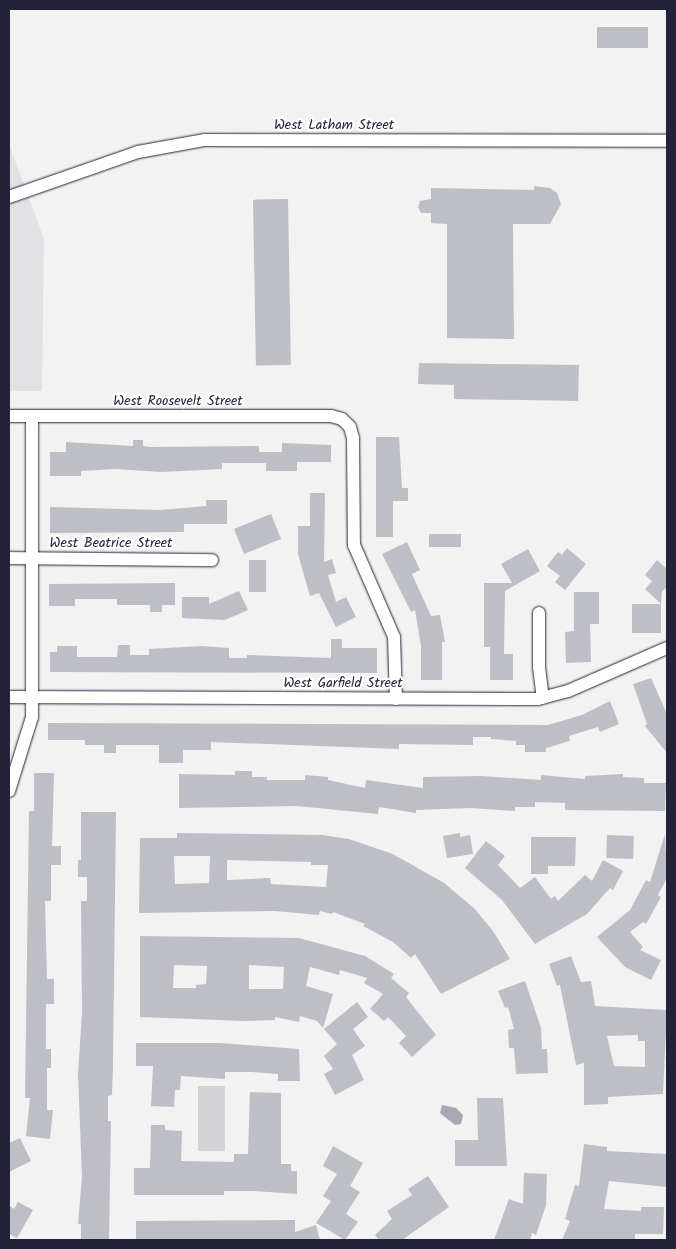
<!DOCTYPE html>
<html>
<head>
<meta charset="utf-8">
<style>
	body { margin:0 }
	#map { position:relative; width:676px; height:1249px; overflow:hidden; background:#f2f2f3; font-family:Kalam,sans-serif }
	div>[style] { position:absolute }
	.built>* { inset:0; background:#e2e2e6 }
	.green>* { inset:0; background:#d3d3d8; transform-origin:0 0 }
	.water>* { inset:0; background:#a8a8b2 }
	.building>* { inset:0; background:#bebec6; transform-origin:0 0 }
	.roads { filter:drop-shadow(0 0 1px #22223b) drop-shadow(0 0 1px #22223b) }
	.street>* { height:12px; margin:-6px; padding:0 6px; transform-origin:6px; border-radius:6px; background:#fff }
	span { translate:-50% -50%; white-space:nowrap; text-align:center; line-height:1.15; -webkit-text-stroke:4.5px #fff; paint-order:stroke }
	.street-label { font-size:14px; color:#22223b }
	.frame { position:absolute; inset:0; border:10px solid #22223b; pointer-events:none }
</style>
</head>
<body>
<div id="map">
	<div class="built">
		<div style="clip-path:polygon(9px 144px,44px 239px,42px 391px,9px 391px)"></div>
	</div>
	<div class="green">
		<div style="left:198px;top:1086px;width:27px;height:65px"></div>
	</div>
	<div class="water">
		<div style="clip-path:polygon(442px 1105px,456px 1108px,463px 1115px,461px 1124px,455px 1125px,440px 1113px)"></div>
	</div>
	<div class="building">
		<div style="left:597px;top:27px;width:51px;height:21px"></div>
		<div style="clip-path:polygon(534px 186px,550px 188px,557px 193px,561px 204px,550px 224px,513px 224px,514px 339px,447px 338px,447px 224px,431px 223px,431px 213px,421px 213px,418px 207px,420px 201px,431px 199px,431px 188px,534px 190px)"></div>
		<div style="left:288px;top:199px;width:166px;height:35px;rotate:89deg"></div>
		<div style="clip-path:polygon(419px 363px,579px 365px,578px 401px,454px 399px,454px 385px,418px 384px)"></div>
		<div style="clip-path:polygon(376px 437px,399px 437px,402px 488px,408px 488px,408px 501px,393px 501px,393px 537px,376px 537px)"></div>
		<div style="clip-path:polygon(133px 440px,143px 440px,143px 446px,151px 447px,259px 446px,259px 452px,282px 452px,282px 443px,331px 445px,331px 462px,297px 462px,297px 471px,266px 471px,266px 463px,222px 463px,222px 469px,162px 472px,115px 469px,81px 471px,81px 476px,50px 476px,50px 452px,66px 452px,66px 442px,133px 446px)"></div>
		<div style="clip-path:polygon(310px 493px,325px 493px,324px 562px,332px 559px,336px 573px,328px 575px,336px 602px,346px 597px,356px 617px,336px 627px,319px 593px,310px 596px,298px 554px,298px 526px,310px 526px)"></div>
		<div style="clip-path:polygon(206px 500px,227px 500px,227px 524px,184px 524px,184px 532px,50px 533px,50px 507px,160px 510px,206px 506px)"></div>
		<div style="left:271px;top:514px;width:27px;height:40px;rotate:68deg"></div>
		<div style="left:429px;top:534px;width:32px;height:13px"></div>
		<div style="clip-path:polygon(407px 542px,420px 570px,412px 574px,431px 616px,440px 615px,445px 642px,442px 642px,442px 680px,421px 680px,421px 646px,415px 610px,411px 612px,382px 554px)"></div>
		<div style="clip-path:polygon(567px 548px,586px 564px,565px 590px,555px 582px,560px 576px,547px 566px,558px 552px,562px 555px)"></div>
		<div style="clip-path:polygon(528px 549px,540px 571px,505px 591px,504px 654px,513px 654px,513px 680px,490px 680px,490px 647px,484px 647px,484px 583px,512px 583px,501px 564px)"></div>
		<div style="left:249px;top:560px;width:17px;height:32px"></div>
		<div style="clip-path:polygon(657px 560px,667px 569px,667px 586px,662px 592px,661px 604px,645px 589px,652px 581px,645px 575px)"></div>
		<div style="clip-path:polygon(175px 583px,175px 605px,162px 605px,162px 612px,150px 612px,150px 605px,117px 605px,117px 599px,75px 599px,75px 606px,49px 606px,49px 584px)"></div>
		<div style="clip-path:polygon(239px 591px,248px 610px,225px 620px,182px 618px,182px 597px,209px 597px,209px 604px)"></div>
		<div style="clip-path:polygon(574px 592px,599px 592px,599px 624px,590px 624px,591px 662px,566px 663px,565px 632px,574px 631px)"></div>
		<div style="left:632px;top:604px;width:29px;height:29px"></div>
		<div style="clip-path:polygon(331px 639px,342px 639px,342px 648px,377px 648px,377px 673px,50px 672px,50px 652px,57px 652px,57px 646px,77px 646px,77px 657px,117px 657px,118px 645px,130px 645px,130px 655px,149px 655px,149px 649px,202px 646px,229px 648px,229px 658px,247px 658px,247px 655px,331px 658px)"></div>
		<div style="clip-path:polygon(651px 678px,667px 714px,667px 753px,645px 726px,647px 724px,633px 684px)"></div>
		<div style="clip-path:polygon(610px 701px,619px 724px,600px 732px,598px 727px,569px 736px,570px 741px,546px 748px,546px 752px,525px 752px,525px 745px,516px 745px,516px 741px,491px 739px,491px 737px,473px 737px,473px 745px,399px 744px,399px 749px,211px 742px,211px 750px,183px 750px,183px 763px,159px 763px,159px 745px,116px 745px,116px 753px,104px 753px,104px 745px,85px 745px,85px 740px,48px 740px,48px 723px,548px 725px,582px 715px)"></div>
		<div style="clip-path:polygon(235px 771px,252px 771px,252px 777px,267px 777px,267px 780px,305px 780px,305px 775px,328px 777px,328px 780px,365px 788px,366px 780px,423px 788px,423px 777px,481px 776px,541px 780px,541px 775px,585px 779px,585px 776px,623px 774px,623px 777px,644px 778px,644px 783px,666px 783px,665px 811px,565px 810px,565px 803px,535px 802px,535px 807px,515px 807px,515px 811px,471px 808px,416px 810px,416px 813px,379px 807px,378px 814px,297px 806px,179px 808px,179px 774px,235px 775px)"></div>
		<div style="clip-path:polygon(34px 773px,54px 773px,52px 846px,61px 846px,61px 865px,51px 865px,51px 901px,45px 901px,47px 979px,54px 979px,54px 1004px,46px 1004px,46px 1049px,51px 1049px,51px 1068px,47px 1068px,47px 1110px,53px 1110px,50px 1139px,26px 1136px,30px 1098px,25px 1098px,29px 811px,34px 811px)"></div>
		<div style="clip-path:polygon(81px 812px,116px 812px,113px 1066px,112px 1095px,108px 1096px,108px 1121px,111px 1121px,109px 1240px,81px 1239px,81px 1224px,78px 1224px,82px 1177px,78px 1074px,82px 1012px,81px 901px,87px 901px,87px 877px,78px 877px,78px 860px,81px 860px)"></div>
		<div style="clip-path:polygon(evenodd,177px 833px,322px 835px,349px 839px,393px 854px,444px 883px,474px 908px,493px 931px,510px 959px,441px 994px,415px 954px,411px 958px,393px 942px,363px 926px,365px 924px,333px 912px,332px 914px,320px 911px,319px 915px,275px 911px,139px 913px,140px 838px,177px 838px,177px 833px,174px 856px,210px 856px,209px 883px,175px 884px,174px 856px,177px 833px,227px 860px,311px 862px,311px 865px,328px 865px,326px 887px,271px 884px,270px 878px,227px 880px,227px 860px)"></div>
		<div style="clip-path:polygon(460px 833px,460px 837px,470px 835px,473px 854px,447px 858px,443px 836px)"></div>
		<div style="clip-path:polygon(665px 834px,667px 878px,658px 895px,661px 897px,646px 924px,643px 922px,630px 932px,643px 947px,640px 950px,661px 960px,651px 980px,625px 967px,597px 937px,630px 910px,646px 880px,650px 882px)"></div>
		<div style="left:607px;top:835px;width:27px;height:23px;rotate:2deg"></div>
		<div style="clip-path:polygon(531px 837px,576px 837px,575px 866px,548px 866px,548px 874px,531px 874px)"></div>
		<div style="clip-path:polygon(486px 841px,505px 856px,498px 865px,520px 888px,535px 877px,551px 899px,555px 896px,558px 901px,585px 875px,592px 881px,603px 860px,623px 871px,613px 890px,610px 888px,587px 914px,535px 944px,502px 900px,465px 868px)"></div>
		<div style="clip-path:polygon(evenodd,140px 936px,299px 938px,365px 956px,394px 974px,391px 978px,409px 993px,406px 997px,436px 1035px,412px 1057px,399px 1043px,406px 1036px,388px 1017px,384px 1021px,370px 1009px,383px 994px,364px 983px,367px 978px,340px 970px,339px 975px,310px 967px,306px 986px,333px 994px,323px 1028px,317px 1021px,300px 1016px,299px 1022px,275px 1017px,275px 1020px,245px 1021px,140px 1017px,140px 936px,174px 965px,207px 966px,206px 984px,196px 985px,196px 988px,173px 988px,174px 965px,140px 936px,249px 965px,284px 967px,283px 989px,249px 989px,249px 965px)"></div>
		<div style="clip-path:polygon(evenodd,571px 956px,581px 982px,591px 981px,595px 1006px,667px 1010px,663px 1094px,608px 1097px,608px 1104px,584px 1105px,584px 1063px,576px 1065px,560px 985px,557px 986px,549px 964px,571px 956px,638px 1035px,638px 1041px,645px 1041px,645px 1067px,614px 1066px,607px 1036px,638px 1035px)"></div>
		<div style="clip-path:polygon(525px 981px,541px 1028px,542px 1049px,547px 1049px,548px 1073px,516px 1074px,514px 1048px,509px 1048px,508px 1030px,514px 1029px,508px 1007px,505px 1008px,498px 991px)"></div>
		<div style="clip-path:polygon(357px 1002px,368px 1017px,353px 1029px,365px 1046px,352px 1055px,364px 1080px,335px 1095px,324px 1074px,333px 1069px,324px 1056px,337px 1044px,324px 1029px)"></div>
		<div style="clip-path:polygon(136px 1043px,220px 1043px,299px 1049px,300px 1081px,278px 1081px,278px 1074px,252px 1072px,225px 1072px,225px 1079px,181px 1076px,180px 1090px,175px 1090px,174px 1107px,151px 1106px,153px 1066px,136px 1066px)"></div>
		<div style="clip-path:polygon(250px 1092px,281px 1093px,281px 1164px,291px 1164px,291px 1171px,297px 1171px,297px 1194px,254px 1191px,224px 1191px,224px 1195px,134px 1195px,134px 1168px,150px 1168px,151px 1125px,165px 1125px,165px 1130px,182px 1131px,181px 1161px,234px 1162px,234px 1154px,248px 1154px)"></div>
		<div style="clip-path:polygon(477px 1098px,503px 1098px,507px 1166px,455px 1166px,455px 1140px,478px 1140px)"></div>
		<div style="clip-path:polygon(20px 1138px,31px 1161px,9px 1172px,9px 1143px)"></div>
		<div style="clip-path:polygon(584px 1144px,607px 1147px,607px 1151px,667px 1154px,666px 1187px,609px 1181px,604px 1209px,641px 1211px,641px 1207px,664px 1207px,663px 1234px,635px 1234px,635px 1240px,562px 1240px,570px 1221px,565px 1219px,575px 1185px,579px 1186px)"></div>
		<div style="clip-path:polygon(333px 1146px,363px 1163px,350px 1186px,360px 1192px,346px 1214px,358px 1222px,345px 1240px,316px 1223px,331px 1201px,323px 1196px,337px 1174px,323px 1166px)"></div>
		<div style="clip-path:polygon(524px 1173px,547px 1174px,546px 1205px,536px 1235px,532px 1233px,530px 1240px,494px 1240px,509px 1199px,523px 1204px)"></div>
		<div style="clip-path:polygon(428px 1176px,449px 1207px,402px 1240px,379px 1240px,375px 1235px,392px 1219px,387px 1211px,412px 1195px,408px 1189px)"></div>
		<div style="clip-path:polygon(18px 1202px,33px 1210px,17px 1238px,9px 1234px,9px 1205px,14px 1209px)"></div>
		<div style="clip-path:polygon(295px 1220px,295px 1232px,316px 1225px,320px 1240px,136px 1240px,136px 1221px)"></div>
	</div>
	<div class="roads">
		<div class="street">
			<div style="left:9px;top:197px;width:137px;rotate:-19.2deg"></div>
			<div style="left:138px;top:152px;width:68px;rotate:-10.2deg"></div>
			<div style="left:205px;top:140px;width:462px;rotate:0.1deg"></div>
			<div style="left:9px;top:416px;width:322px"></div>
			<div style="left:331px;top:416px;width:11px;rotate:15deg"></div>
			<div style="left:342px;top:419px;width:11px;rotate:45deg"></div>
			<div style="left:350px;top:427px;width:11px;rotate:75deg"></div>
			<div style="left:353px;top:438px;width:107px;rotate:89.5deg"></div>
			<div style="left:354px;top:545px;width:100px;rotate:66.5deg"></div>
			<div style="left:394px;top:637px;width:62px;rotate:88.2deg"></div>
			<div style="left:9px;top:558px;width:203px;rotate:0.6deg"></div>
			<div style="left:539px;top:613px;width:54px;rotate:90deg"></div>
			<div style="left:539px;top:667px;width:31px;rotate:83deg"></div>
			<div style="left:9px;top:697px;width:529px;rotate:0.22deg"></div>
			<div style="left:538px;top:699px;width:31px;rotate:-15deg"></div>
			<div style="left:568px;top:691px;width:108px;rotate:-23.5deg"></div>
			<div style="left:9px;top:791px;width:77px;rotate:-72.7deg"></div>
			<div style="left:32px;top:717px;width:301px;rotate:-90deg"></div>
		</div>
	</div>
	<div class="street-label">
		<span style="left:334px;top:125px">West Latham Street</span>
		<span style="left:178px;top:401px">West Roosevelt Street</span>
		<span style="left:111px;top:543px">West Beatrice Street</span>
		<span style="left:343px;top:683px">West Garfield Street</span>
	</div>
	<div class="frame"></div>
</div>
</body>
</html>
